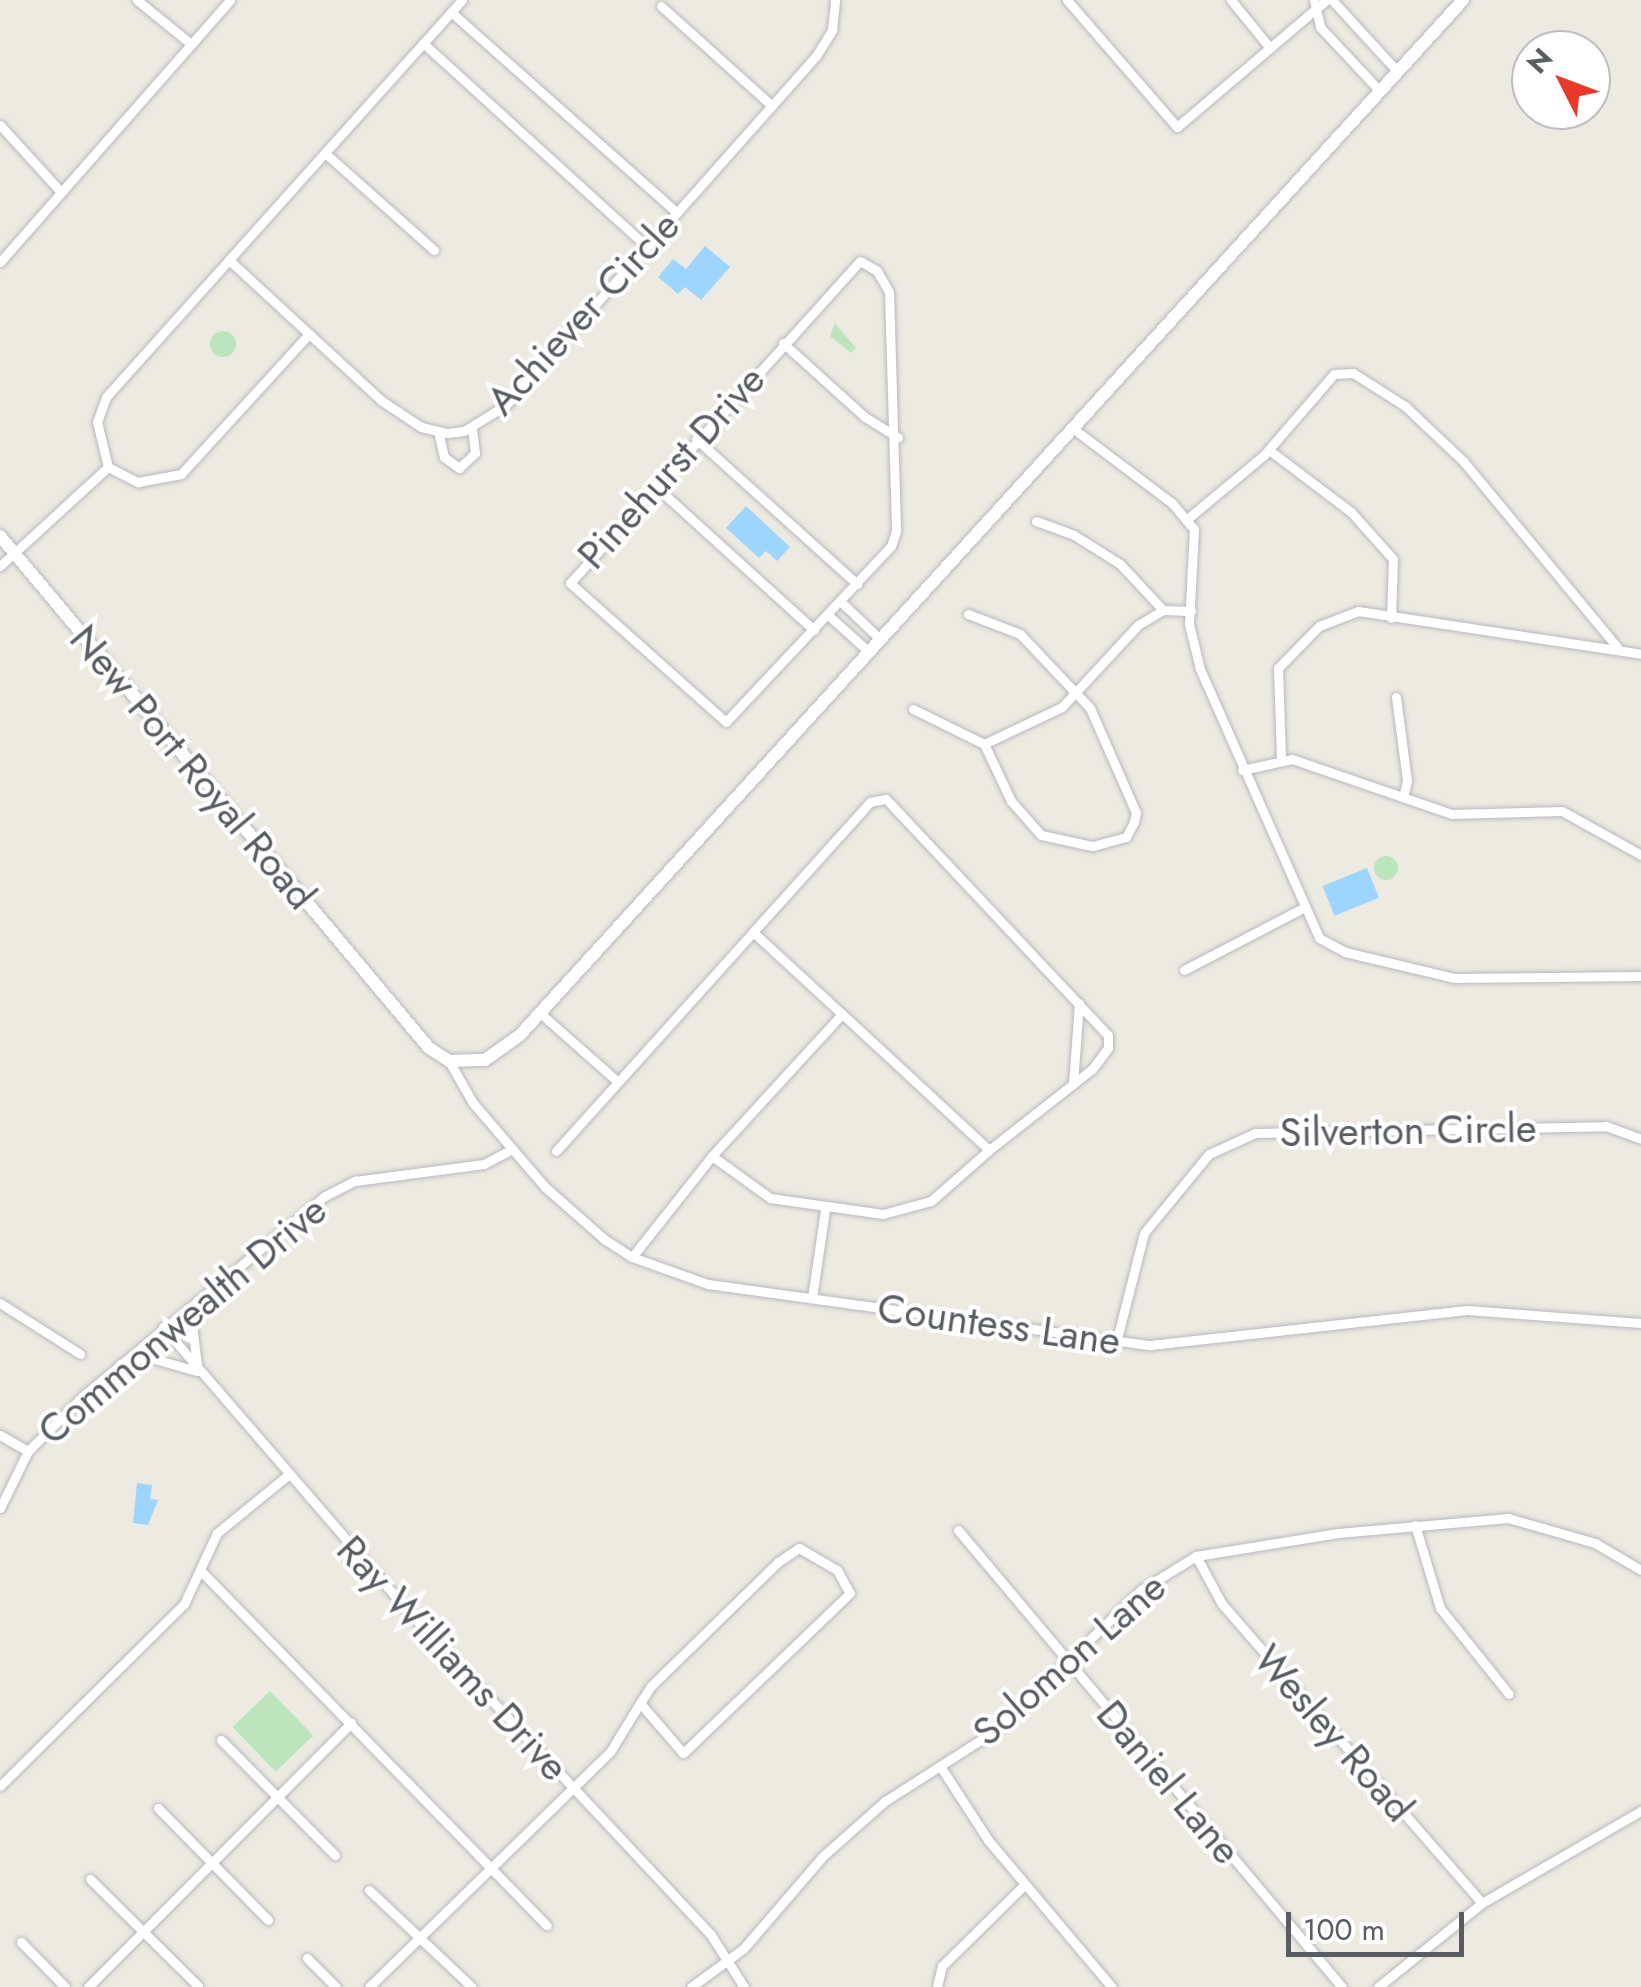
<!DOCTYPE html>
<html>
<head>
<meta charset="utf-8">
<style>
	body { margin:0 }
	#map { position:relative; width:1641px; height:1987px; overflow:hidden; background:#edeae1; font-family:Jost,sans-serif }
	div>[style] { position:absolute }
	.green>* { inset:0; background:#bce5bd; transform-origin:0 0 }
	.round { border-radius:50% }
	.water>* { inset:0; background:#9ed5ff; transform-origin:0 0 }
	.roads { filter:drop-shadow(0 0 2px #b6b9be) drop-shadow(0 0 2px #b6b9be) }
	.minor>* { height:9px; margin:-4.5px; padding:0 4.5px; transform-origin:4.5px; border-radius:4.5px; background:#fff }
	.secondary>* { height:12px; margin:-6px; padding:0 6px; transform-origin:6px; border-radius:6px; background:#fff }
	span { translate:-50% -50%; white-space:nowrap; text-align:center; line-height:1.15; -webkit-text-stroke:8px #fff; paint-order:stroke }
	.street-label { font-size:40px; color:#595d62 }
	.north { position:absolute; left:1511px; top:30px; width:100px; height:100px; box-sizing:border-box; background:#fff; border:2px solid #bdbec0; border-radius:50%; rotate:312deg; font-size:28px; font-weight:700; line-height:40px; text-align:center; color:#595d62 }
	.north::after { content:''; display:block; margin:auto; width:35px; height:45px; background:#ea3929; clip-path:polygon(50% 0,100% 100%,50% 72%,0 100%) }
	.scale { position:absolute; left:1286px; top:1912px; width:178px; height:45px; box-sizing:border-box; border:5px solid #595d62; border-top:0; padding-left:12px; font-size:30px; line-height:35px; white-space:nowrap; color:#595d62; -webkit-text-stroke:8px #fff; paint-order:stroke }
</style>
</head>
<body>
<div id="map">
	<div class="green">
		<div style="clip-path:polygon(835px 323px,856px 348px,851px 353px,830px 336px)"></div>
		<div class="round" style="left:210px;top:331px;width:26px;height:26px"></div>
		<div class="round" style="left:1374px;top:856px;width:24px;height:24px"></div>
		<div style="left:270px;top:1691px;width:62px;height:52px;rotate:46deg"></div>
	</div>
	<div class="water">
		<div style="clip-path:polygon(705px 246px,730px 267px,701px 300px,685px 287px,678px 294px,658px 277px,673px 259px,686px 269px)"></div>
		<div style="clip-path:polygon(746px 506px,790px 547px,777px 561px,766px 551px,759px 558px,726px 528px)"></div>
		<div style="left:1367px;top:868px;width:32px;height:48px;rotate:68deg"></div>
		<div style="clip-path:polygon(137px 1483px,152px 1485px,150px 1499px,158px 1500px,148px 1525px,133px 1523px)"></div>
	</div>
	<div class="roads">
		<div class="minor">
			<div style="left:137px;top:0;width:70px;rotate:39.2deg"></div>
			<div style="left:462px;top:0;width:349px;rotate:131.9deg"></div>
			<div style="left:229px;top:260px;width:208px;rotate:42.7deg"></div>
			<div style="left:382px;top:401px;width:47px;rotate:33.7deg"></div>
			<div style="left:421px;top:427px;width:27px;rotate:13deg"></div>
			<div style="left:447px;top:433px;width:17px;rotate:-7deg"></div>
			<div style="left:464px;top:431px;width:49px;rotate:-31.8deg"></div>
			<div style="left:506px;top:405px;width:467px;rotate:-48.4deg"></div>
			<div style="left:816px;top:56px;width:31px;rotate:-58deg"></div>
			<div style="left:832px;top:30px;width:30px;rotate:-84deg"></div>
			<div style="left:1067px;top:0;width:168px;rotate:49.1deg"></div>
			<div style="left:1177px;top:127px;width:196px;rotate:-40.4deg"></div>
			<div style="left:1231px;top:0;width:62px;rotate:50.9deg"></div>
			<div style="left:1314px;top:0;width:28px;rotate:77deg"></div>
			<div style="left:1320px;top:27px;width:86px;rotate:46.9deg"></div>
			<div style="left:1332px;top:0;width:96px;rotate:47.5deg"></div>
			<div style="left:661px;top:6px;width:149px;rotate:42deg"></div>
			<div style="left:451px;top:12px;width:301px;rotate:41.6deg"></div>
			<div style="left:423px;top:43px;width:302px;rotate:42.3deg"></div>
			<div style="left:0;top:125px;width:91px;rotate:47.7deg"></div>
			<div style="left:325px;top:153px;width:146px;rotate:41.7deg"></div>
			<div style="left:860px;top:261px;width:20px;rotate:30deg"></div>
			<div style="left:877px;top:271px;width:24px;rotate:60deg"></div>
			<div style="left:889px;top:292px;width:239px;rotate:88.3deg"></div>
			<div style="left:896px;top:531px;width:16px;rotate:108deg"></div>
			<div style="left:891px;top:546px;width:241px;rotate:133.2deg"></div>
			<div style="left:726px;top:722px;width:209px;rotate:-138.3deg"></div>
			<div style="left:570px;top:583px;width:433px;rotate:-48deg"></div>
			<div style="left:0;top:262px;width:349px;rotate:-48.7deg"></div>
			<div style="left:783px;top:343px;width:110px;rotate:42.1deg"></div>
			<div style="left:865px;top:417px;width:39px;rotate:32deg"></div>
			<div style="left:1075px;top:430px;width:121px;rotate:37deg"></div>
			<div style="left:1172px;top:503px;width:34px;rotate:50deg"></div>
			<div style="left:1194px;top:529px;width:95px;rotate:93deg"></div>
			<div style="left:1189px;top:624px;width:46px;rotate:76.3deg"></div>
			<div style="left:1200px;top:669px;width:294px;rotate:66.1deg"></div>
			<div style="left:1319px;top:938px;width:30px;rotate:28deg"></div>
			<div style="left:1345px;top:952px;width:112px;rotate:13.4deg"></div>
			<div style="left:1454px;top:978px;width:187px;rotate:-0.6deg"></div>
			<div style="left:438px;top:431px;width:27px;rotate:77deg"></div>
			<div style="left:444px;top:457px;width:19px;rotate:36deg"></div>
			<div style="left:459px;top:468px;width:22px;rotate:-43deg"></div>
			<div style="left:475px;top:453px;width:26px;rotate:-97deg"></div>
			<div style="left:696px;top:439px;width:217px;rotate:42deg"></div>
			<div style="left:1269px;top:450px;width:103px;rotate:37.1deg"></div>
			<div style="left:1351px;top:512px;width:63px;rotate:48.2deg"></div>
			<div style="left:1393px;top:559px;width:59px;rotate:91.9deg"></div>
			<div style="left:108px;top:467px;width:34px;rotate:27deg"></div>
			<div style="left:138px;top:482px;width:44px;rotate:-10.5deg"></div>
			<div style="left:181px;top:474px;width:190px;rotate:-47.6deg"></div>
			<div style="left:654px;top:485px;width:216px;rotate:42.2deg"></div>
			<div style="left:1186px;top:520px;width:102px;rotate:-39.8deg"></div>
			<div style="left:1264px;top:455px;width:107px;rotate:-49.2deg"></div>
			<div style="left:1334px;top:374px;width:19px;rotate:-3deg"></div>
			<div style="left:1353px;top:373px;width:62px;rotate:32.4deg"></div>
			<div style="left:1405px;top:406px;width:81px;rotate:43.5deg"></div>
			<div style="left:1464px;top:462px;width:240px;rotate:50.4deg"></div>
			<div style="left:1036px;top:521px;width:40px;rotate:20.2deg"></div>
			<div style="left:1074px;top:535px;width:54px;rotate:32.2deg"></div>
			<div style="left:1120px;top:564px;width:63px;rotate:46.9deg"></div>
			<div style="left:1163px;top:610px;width:28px;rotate:2deg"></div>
			<div style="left:0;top:566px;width:147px;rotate:-42.5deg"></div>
			<div style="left:108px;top:467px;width:46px;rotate:-103.7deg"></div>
			<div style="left:97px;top:422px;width:27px;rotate:-70deg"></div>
			<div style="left:106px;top:397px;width:184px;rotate:-48.1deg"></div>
			<div style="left:840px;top:601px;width:54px;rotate:43.5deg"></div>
			<div style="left:968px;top:614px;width:56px;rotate:21deg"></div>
			<div style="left:1020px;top:634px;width:102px;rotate:46.6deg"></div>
			<div style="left:1090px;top:708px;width:115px;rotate:66.3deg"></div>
			<div style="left:1136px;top:813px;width:9px;rotate:103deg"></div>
			<div style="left:1134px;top:822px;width:17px;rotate:118deg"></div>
			<div style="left:1126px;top:837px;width:35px;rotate:165deg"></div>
			<div style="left:1092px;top:846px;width:52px;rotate:-167.8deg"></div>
			<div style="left:1041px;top:835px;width:45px;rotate:-131.4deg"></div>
			<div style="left:1011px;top:801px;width:63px;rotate:-115.3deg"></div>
			<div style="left:828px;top:615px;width:54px;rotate:42deg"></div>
			<div style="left:1396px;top:697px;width:85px;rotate:82.5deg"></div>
			<div style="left:1407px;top:781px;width:16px;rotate:104deg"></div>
			<div style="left:913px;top:709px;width:79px;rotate:26.2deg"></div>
			<div style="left:984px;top:744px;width:86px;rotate:-25.4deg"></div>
			<div style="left:1062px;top:707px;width:112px;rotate:-47.2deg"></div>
			<div style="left:1138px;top:625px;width:29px;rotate:-31deg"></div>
			<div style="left:1281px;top:758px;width:90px;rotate:-91.9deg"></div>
			<div style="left:1278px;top:668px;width:59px;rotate:-45.7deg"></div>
			<div style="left:1319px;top:626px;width:42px;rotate:-21deg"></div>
			<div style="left:1358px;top:611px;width:286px;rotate:8.6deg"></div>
			<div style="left:1242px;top:770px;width:51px;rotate:-12.4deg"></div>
			<div style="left:1292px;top:759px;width:169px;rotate:19deg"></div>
			<div style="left:1452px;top:814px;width:110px;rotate:-1.6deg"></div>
			<div style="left:1562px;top:811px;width:90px;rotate:29.1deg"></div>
			<div style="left:753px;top:932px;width:175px;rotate:-48deg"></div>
			<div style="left:870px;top:802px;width:16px;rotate:-11deg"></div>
			<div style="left:886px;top:799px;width:324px;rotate:46.8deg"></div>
			<div style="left:1108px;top:1035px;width:13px;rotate:90deg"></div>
			<div style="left:1108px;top:1048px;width:26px;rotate:127deg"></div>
			<div style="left:1092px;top:1069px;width:131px;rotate:141.8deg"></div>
			<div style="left:1184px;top:970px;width:132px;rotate:-27.5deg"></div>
			<div style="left:540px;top:1013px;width:104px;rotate:41.5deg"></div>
			<div style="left:449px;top:1061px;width:48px;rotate:60.3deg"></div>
			<div style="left:473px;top:1103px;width:111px;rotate:49.4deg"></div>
			<div style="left:545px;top:1187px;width:79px;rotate:41.4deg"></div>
			<div style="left:604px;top:1239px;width:33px;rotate:33deg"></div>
			<div style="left:632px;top:1257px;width:81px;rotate:19.6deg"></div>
			<div style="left:708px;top:1284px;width:446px;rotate:7.9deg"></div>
			<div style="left:1150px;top:1345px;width:319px;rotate:-6.3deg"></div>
			<div style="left:1467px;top:1310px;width:174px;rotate:4.3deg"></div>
			<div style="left:1073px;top:1084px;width:81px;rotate:-85.8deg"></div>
			<div style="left:556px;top:1151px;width:295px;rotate:-48deg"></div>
			<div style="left:753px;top:932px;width:121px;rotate:42.7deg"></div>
			<div style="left:842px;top:1014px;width:193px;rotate:132.5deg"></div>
			<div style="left:712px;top:1156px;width:129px;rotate:128.4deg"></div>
			<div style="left:712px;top:1156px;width:72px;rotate:35.9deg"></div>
			<div style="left:770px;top:1198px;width:114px;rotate:8.1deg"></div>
			<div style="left:883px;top:1214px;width:50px;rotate:-15.2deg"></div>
			<div style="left:931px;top:1201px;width:77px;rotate:-41.3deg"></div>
			<div style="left:989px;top:1150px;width:200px;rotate:-137.2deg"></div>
			<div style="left:812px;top:1298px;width:89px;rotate:-81.6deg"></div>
			<div style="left:0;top:1303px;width:95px;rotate:32.5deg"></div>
			<div style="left:163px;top:1327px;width:372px;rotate:49.2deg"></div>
			<div style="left:406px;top:1609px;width:446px;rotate:46.9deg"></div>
			<div style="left:711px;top:1935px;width:62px;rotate:57.6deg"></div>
			<div style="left:1117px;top:1339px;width:109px;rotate:-75.7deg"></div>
			<div style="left:1144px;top:1233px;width:102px;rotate:-50.6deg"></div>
			<div style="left:1209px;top:1154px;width:51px;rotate:-24.5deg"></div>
			<div style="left:1255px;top:1133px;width:351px;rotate:-1.1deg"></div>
			<div style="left:1606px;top:1126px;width:37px;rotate:20deg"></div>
			<div style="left:120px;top:1364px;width:32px;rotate:-11deg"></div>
			<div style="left:151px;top:1358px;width:48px;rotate:15.8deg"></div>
			<div style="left:197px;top:1365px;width:40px;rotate:-97.1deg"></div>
			<div style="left:192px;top:1325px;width:25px;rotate:-78deg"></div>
			<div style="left:0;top:1435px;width:32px;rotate:30deg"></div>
			<div style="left:0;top:1508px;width:64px;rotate:-63.8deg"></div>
			<div style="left:28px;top:1451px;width:78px;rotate:-45deg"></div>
			<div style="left:83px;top:1396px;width:314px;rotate:-39.6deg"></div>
			<div style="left:325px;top:1196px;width:34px;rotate:-27deg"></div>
			<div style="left:355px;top:1181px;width:130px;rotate:-7.5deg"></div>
			<div style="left:484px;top:1164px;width:32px;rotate:-28deg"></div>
			<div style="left:1415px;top:1525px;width:87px;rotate:73.2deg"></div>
			<div style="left:1440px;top:1608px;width:110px;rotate:51.3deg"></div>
			<div style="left:958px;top:1530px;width:597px;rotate:49.96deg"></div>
			<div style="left:1196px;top:1556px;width:55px;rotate:61.6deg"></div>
			<div style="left:1222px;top:1604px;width:396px;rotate:49deg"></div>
			<div style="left:201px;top:1571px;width:495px;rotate:45.7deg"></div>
			<div style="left:221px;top:1740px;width:162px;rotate:45.3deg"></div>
			<div style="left:940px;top:1766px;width:88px;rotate:57deg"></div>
			<div style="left:988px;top:1840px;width:192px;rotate:49.9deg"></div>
			<div style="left:0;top:1786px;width:259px;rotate:-44.7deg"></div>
			<div style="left:184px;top:1604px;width:78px;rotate:-65.1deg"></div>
			<div style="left:217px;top:1533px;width:92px;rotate:-39.2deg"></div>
			<div style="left:158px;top:1808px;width:157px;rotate:45.5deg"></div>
			<div style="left:90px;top:1879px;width:152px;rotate:44.7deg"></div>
			<div style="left:369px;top:1890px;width:141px;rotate:43.3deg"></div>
			<div style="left:21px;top:1942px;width:63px;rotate:45.6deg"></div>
			<div style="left:307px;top:1958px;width:41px;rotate:45deg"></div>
			<div style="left:88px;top:1987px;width:373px;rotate:-45.1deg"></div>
			<div style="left:369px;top:1987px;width:337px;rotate:-44.3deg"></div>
			<div style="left:610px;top:1752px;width:57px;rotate:-58.5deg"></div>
			<div style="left:640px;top:1703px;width:20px;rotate:-57deg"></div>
			<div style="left:651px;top:1686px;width:177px;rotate:-44.3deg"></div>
			<div style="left:778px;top:1562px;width:25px;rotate:-34deg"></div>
			<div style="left:799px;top:1548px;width:44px;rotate:30.1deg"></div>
			<div style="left:837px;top:1570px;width:26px;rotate:61deg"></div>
			<div style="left:850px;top:1593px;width:231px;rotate:136.2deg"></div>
			<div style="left:683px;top:1753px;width:66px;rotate:-130.7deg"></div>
			<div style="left:691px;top:1987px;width:64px;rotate:-36.2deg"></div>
			<div style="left:743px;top:1949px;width:121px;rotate:-49.3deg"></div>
			<div style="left:822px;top:1857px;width:84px;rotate:-41.6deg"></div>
			<div style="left:885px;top:1801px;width:132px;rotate:-32.6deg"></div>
			<div style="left:996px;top:1730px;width:202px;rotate:-44deg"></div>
			<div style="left:1141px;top:1590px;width:65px;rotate:-31.7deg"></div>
			<div style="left:1196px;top:1556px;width:144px;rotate:-9.2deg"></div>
			<div style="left:1338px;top:1533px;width:171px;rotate:-5deg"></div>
			<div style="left:1508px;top:1518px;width:91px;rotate:16deg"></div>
			<div style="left:1595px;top:1543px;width:53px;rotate:30.4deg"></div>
			<div style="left:937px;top:1987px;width:22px;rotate:-77deg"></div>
			<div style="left:942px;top:1966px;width:115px;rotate:-44.6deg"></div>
			<div style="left:1378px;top:1987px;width:134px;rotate:-38.9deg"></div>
			<div style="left:1482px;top:1903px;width:184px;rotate:-30.1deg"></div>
		</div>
		<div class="secondary">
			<div style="left:0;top:536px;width:668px;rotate:50.04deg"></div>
			<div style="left:429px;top:1048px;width:24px;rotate:33deg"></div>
			<div style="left:449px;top:1061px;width:36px;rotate:-2deg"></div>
			<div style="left:485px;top:1060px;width:43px;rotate:-35.5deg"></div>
			<div style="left:520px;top:1035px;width:1400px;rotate:-47.66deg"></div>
		</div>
	</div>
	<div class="street-label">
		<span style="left:583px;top:313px;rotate:-47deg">Achiever Circle</span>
		<span style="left:671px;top:467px;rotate:-48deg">Pinehurst Drive</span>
		<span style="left:193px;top:767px;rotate:50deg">New Port Royal Road</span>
		<span style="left:1408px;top:1130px;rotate:-1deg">Silverton Circle</span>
		<span style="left:182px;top:1320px;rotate:-40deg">Commonwealth Drive</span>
		<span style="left:999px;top:1324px;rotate:8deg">Countess Lane</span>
		<span style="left:453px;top:1658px;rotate:47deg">Ray Williams Drive</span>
		<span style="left:1069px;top:1659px;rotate:-41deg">Solomon Lane</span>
		<span style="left:1334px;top:1733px;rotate:49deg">Wesley Road</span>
		<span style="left:1169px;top:1782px;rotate:50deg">Daniel Lane</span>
	</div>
	<div class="north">N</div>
	<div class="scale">100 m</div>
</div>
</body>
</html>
